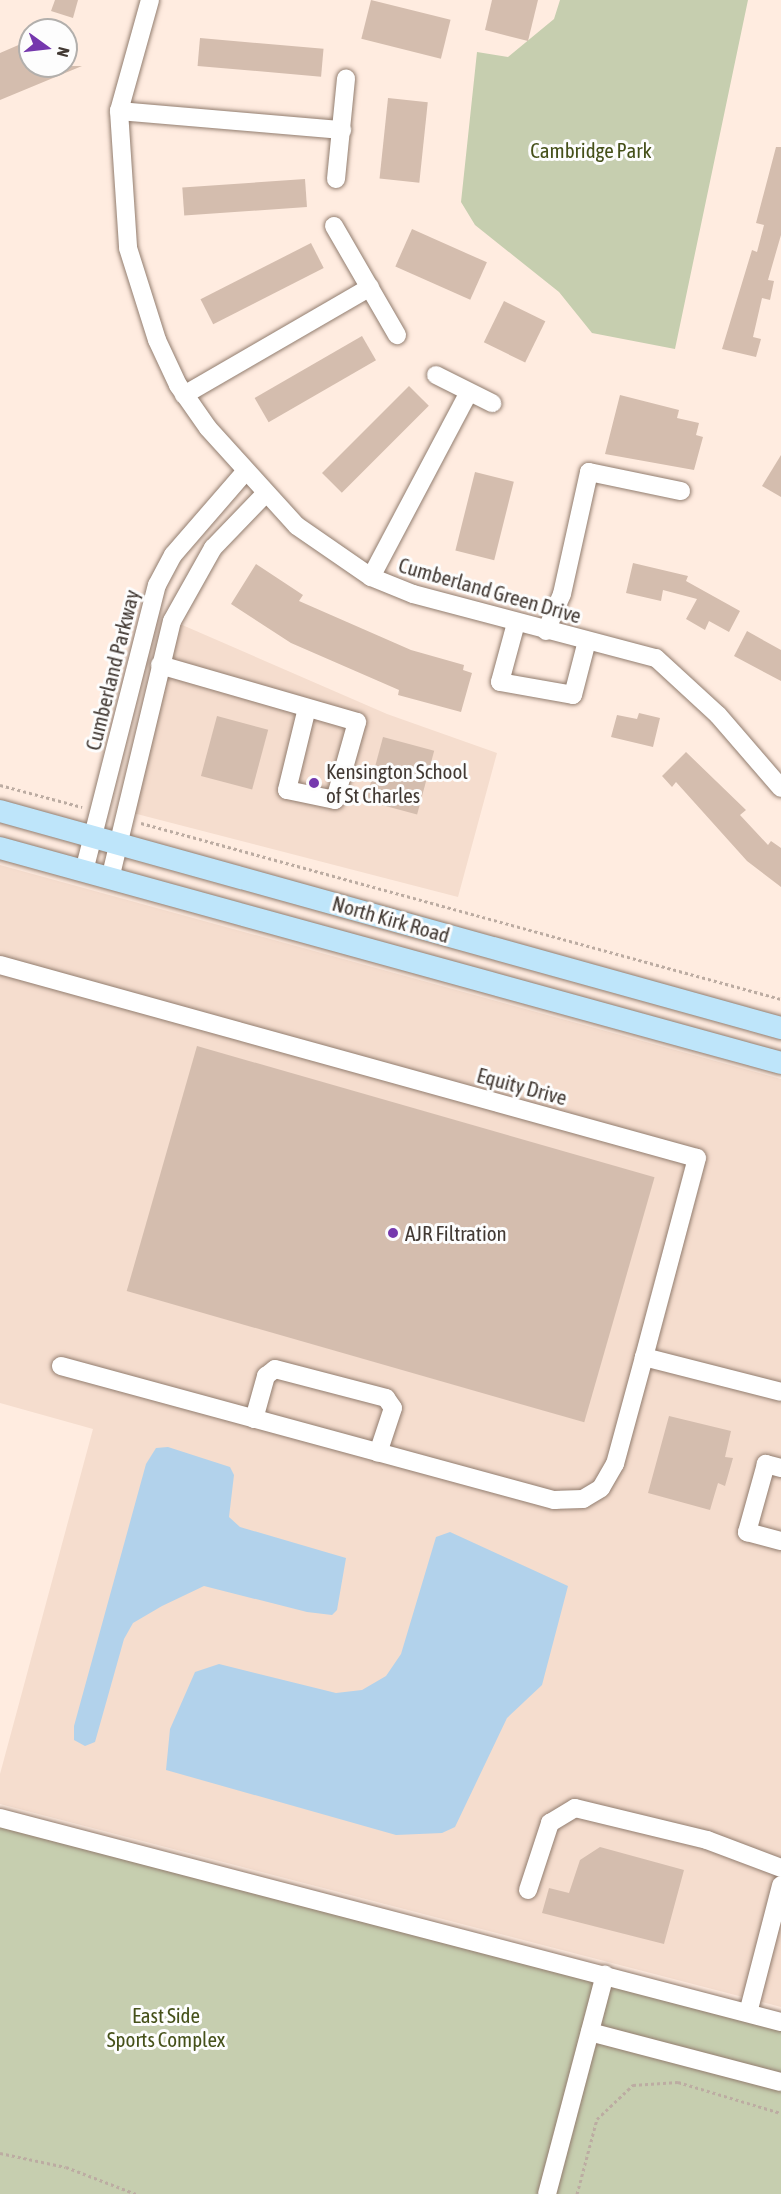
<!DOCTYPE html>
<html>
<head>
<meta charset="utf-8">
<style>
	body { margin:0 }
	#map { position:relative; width:781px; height:2194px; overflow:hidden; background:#ffece0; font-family:"Asap Condensed",sans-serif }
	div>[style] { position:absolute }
	.built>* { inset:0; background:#f5ddce }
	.green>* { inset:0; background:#c6ceaf }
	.water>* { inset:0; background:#b2d2eb }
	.building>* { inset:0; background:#d4bdae; transform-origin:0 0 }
	.path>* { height:3px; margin-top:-1.5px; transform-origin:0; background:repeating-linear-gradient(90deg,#bcaca2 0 3px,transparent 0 6px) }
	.roads { filter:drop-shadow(0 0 2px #927d6f) drop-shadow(0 0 2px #927d6f) }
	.minor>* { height:18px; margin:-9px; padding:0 9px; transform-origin:9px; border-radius:9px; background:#fff }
	.major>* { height:22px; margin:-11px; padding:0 11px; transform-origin:11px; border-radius:11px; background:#bee5fa }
	.dots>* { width:16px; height:16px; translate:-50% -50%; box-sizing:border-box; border:3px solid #fdfdfd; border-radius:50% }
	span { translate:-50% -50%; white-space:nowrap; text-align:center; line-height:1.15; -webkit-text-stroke:6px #fdfdfd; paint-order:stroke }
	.park-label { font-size:21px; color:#455019 }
	.street-label { font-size:21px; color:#423933 }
	.poi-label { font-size:21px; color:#423933 }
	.left { translate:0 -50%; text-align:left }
	.north { position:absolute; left:18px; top:18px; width:60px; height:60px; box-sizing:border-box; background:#fdfdfd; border:2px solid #b2afac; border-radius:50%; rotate:105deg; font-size:16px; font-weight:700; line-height:24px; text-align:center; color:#423933 }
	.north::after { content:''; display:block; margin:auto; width:21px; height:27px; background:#7538ad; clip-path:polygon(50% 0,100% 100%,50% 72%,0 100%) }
</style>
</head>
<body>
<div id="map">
	<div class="built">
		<div style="clip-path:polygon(180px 624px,387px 714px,497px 753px,458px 897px,133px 813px)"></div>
		<div style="clip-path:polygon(0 865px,781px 1079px,781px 2007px,0 1804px,0 1774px,93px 1429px,0 1403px)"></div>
	</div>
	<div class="green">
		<div style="clip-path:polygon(560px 0,748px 0,675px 349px,592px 333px,559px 292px,475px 225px,461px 202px,477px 52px,508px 57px,554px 19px)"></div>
		<div style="clip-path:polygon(0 1814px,781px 2017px,781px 2194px,0 2194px)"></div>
	</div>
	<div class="water">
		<div style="clip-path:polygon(168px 1447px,230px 1467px,234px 1475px,229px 1517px,240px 1527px,346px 1558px,337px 1610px,332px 1615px,307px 1612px,204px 1586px,162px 1606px,133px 1623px,124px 1639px,95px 1742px,85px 1746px,74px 1740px,74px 1726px,146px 1464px,156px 1448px)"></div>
		<div style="clip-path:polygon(450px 1532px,568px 1586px,542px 1685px,507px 1718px,455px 1827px,442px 1833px,396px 1835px,166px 1770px,170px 1729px,195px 1672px,219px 1664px,336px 1693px,362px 1690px,386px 1676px,401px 1654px,436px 1537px)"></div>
	</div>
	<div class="building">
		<div style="clip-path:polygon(55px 0,78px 0,73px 18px,51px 11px)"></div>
		<div style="left:371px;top:0;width:82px;height:40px;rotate:14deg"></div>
		<div style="clip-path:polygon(492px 0,538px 0,528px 41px,485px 30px)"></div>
		<div style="left:200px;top:38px;width:124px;height:28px;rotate:5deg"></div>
		<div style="clip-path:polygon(30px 40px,30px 66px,82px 66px,0 100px,0 53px)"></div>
		<div style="left:388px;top:98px;width:40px;height:81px;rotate:6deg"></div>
		<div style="clip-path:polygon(776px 147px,781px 147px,781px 235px,768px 280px,774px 281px,770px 300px,762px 298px,753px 337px,761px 339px,756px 357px,722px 349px,752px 250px,757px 252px,764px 225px,756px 223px)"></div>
		<div style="left:305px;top:179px;width:28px;height:123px;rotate:86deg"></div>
		<div style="left:412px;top:229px;width:82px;height:41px;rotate:24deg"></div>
		<div style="left:311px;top:243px;width:28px;height:124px;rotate:63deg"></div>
		<div style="left:504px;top:301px;width:46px;height:46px;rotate:26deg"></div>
		<div style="left:362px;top:336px;width:28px;height:124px;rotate:60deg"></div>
		<div style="left:409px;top:386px;width:28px;height:123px;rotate:45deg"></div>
		<div style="clip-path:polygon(620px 395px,679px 410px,677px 418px,699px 423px,696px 435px,703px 437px,694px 470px,605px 454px)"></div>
		<div style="clip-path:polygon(781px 455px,781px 497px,762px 486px)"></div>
		<div style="left:475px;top:472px;width:40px;height:81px;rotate:14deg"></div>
		<div style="clip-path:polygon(633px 563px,688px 576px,686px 581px,740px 611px,729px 632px,709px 621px,705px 630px,686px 619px,697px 599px,663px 590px,661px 601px,626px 593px)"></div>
		<div style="clip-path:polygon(256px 564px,303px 595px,299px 601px,411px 650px,464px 665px,463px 670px,472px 673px,461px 712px,398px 695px,399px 690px,291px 643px,231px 604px)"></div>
		<div style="clip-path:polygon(747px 631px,781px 650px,781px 681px,734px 656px)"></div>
		<div style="clip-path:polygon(639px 713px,660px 718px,653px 747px,611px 737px,617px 715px,637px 719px)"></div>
		<div style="left:217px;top:716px;width:53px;height:62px;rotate:15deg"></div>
		<div style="left:383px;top:737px;width:53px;height:66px;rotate:15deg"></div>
		<div style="clip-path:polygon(686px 752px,746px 810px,740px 815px,768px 845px,771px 841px,781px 848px,781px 887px,747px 861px,676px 782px,672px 787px,662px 776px)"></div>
		<div style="left:197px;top:1046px;width:476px;height:255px;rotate:16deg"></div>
		<div style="clip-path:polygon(669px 1416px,731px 1431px,725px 1457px,733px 1458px,725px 1486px,718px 1483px,710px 1510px,648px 1493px)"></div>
		<div style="clip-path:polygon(600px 1847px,684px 1870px,664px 1944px,542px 1913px,549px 1888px,569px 1893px,580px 1860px)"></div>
	</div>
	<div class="path">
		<div style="left:0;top:785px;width:85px;rotate:15deg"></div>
		<div style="left:141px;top:823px;width:664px;rotate:15.38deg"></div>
		<div style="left:0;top:2153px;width:67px;rotate:12deg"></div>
		<div style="left:66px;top:2167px;width:75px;rotate:21.1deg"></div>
		<div style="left:577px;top:2194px;width:78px;rotate:-75.1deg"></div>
		<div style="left:597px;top:2119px;width:50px;rotate:-43.4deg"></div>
		<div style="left:633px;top:2085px;width:45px;rotate:-3.8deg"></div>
		<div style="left:678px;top:2082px;width:108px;rotate:16.8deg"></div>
	</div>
	<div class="roads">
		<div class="minor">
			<div style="left:150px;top:0;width:115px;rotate:105.6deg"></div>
			<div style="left:119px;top:111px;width:137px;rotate:86.2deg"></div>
			<div style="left:128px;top:248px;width:96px;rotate:72.5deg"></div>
			<div style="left:157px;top:340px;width:50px;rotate:65deg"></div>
			<div style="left:178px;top:385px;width:52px;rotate:55.1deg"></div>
			<div style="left:208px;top:428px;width:132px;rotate:47.8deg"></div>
			<div style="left:297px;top:526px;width:90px;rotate:34.6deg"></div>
			<div style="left:371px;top:577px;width:45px;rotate:22deg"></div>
			<div style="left:413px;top:594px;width:251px;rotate:14.8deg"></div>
			<div style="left:656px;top:658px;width:84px;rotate:42.6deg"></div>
			<div style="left:718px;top:715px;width:96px;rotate:49.2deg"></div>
			<div style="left:119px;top:111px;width:224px;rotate:4.9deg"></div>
			<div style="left:336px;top:179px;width:101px;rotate:-84.3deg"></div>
			<div style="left:334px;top:226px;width:126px;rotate:60deg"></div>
			<div style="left:436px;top:375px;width:63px;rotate:26.6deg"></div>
			<div style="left:184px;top:395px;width:215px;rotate:-30.1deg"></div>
			<div style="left:371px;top:577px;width:209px;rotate:-62.1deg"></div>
			<div style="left:516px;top:623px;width:61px;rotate:105.2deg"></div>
			<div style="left:500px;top:682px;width:74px;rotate:10.1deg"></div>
			<div style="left:573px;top:695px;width:56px;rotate:-75.5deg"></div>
			<div style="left:546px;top:631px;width:40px;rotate:-66.6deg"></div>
			<div style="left:562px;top:594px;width:125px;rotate:-77.5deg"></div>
			<div style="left:589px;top:472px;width:94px;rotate:11.7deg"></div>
			<div style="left:160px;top:665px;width:205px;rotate:16.1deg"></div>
			<div style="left:357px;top:722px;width:81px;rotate:105.8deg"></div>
			<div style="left:335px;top:800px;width:49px;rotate:-168.2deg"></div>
			<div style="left:287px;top:790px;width:84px;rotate:-76.3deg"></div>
			<div style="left:84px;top:871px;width:295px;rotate:-75.7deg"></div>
			<div style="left:157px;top:585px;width:34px;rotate:-62deg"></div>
			<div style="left:173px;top:555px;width:108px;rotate:-49.1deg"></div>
			<div style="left:110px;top:879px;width:265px;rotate:-76.5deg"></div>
			<div style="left:172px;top:621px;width:84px;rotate:-60.7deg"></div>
			<div style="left:213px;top:548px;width:74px;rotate:-46.1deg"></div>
			<div style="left:0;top:965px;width:723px;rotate:15.48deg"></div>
			<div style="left:697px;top:1158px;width:206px;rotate:104.9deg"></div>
			<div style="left:644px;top:1357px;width:141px;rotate:14.3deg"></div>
			<div style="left:61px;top:1366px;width:511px;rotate:15.21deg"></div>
			<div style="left:554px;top:1500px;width:29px;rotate:-2deg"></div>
			<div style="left:583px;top:1499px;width:21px;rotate:-31deg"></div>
			<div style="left:601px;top:1488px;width:28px;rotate:-60deg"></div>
			<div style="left:615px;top:1464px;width:111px;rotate:-74.8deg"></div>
			<div style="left:254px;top:1419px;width:45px;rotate:-74.4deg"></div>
			<div style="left:266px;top:1376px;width:11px;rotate:-38deg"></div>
			<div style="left:275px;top:1369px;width:115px;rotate:14.6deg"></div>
			<div style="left:386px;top:1398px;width:12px;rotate:55deg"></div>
			<div style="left:393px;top:1408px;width:47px;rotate:108.4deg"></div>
			<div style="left:781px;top:1468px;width:16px;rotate:-165deg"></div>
			<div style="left:766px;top:1464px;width:71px;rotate:105.6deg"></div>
			<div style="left:747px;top:1532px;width:35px;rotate:15deg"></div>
			<div style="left:0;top:1818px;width:807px;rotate:14.64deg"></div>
			<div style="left:528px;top:1890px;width:71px;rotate:-71.8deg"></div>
			<div style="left:550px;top:1823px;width:29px;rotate:-31deg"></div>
			<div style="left:575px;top:1808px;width:136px;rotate:13.6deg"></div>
			<div style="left:707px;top:1840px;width:79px;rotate:20.7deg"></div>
			<div style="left:748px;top:2013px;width:132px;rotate:-75.5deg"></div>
			<div style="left:590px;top:2032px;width:197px;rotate:14.7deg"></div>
			<div style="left:547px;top:2194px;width:227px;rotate:-75.2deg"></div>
		</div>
		<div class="major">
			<div style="left:0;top:811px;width:811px;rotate:15.53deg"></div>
			<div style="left:0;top:848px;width:810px;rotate:15.39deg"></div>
		</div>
	</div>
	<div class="dots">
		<div style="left:314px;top:783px;background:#7538ad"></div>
		<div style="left:393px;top:1233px;background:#7538ad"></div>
	</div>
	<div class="park-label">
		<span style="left:591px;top:150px">Cambridge Park</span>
		<span style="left:166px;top:2027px">East Side<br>Sports Complex</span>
	</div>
	<div class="street-label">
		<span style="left:490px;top:590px;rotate:16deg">Cumberland Green Drive</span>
		<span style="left:112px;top:670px;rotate:-76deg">Cumberland Parkway</span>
		<span style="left:391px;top:919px;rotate:16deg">North Kirk Road</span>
		<span style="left:522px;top:1086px;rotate:15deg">Equity Drive</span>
	</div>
	<div class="poi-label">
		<span class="left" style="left:326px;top:783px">Kensington School<br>of St Charles</span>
		<span class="left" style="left:405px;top:1233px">AJR Filtration</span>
	</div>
	<div class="north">N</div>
</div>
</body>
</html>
